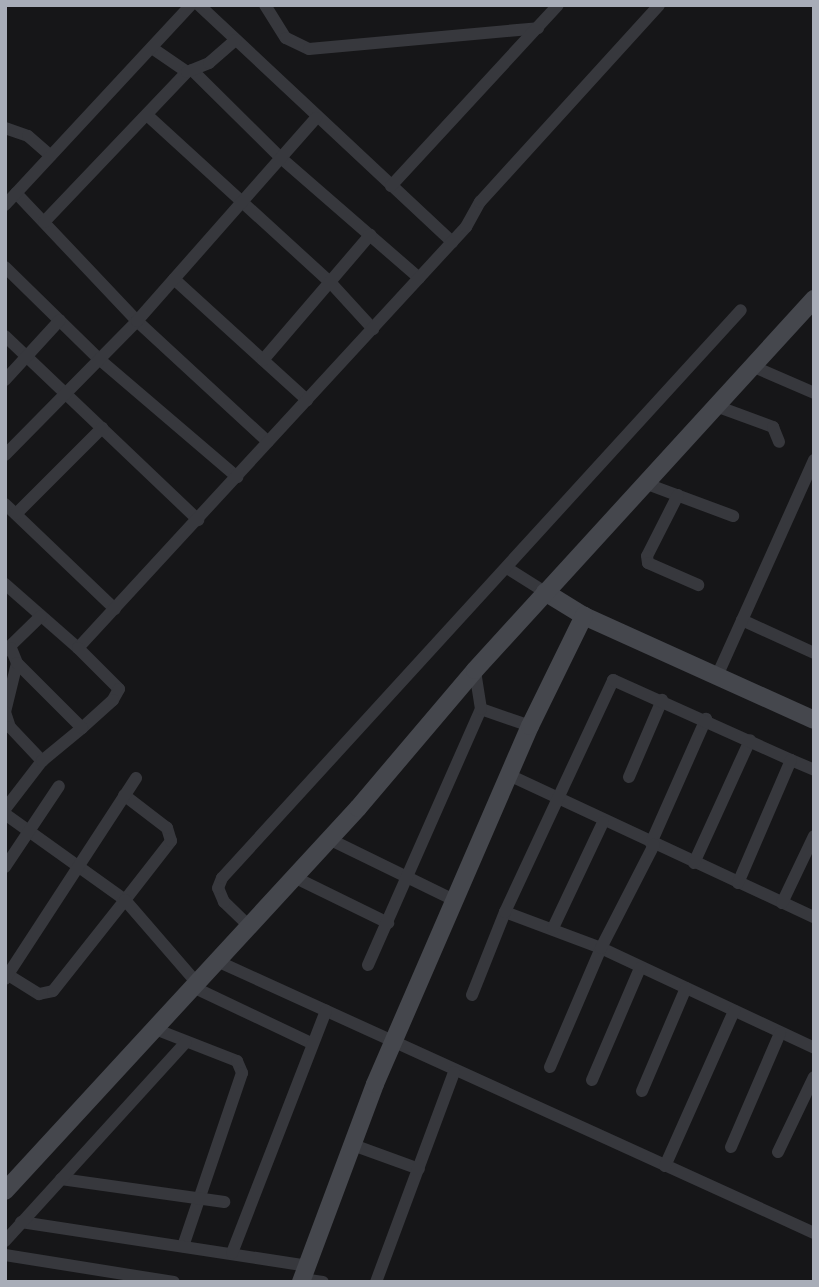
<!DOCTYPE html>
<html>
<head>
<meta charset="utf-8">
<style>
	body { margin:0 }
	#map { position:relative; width:819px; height:1287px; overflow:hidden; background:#161618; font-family:"Fira Sans Condensed",sans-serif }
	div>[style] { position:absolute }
	.street>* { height:12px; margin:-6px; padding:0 6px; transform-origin:6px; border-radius:6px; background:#37383d }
	.secondary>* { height:18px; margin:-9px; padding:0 9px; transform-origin:9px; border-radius:9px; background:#45474d }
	span { translate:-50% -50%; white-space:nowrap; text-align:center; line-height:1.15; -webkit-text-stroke:5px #111113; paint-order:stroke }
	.frame { position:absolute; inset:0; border:7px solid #a8adb8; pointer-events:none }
</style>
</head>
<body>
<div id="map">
	<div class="street">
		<div style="left:199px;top:5px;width:347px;rotate:43.1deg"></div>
		<div style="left:265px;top:5px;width:39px;rotate:58deg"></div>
		<div style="left:286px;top:38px;width:25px;rotate:26deg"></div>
		<div style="left:309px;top:49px;width:230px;rotate:-5.2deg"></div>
		<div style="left:152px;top:48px;width:42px;rotate:34.4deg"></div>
		<div style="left:192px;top:70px;width:125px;rotate:44.7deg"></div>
		<div style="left:281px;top:158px;width:183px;rotate:41deg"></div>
		<div style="left:147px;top:115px;width:248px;rotate:42.4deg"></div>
		<div style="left:330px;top:282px;width:64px;rotate:47.5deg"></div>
		<div style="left:5px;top:128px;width:24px;rotate:19deg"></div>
		<div style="left:28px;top:136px;width:30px;rotate:41deg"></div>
		<div style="left:391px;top:186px;width:246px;rotate:-47.3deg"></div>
		<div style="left:16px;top:193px;width:176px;rotate:46.6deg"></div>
		<div style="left:137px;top:321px;width:178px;rotate:42.7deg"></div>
		<div style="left:5px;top:205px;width:273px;rotate:-47.1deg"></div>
		<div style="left:44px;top:222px;width:207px;rotate:-46.4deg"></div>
		<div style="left:187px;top:72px;width:24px;rotate:-22deg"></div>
		<div style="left:209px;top:63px;width:35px;rotate:-41deg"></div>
		<div style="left:5px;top:267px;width:132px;rotate:44.4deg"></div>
		<div style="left:99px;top:359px;width:182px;rotate:40.5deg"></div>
		<div style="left:174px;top:279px;width:180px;rotate:42.3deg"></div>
		<div style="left:5px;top:336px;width:267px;rotate:43.6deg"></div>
		<div style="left:263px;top:360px;width:165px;rotate:-49.4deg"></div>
		<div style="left:752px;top:366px;width:68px;rotate:23.5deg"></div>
		<div style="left:5px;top:380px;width:81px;rotate:-47.5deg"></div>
		<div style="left:716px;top:406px;width:61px;rotate:20.2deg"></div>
		<div style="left:773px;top:427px;width:16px;rotate:68deg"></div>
		<div style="left:5px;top:455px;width:188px;rotate:-45.4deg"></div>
		<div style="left:137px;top:321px;width:271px;rotate:-48.6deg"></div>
		<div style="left:647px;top:484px;width:92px;rotate:20.4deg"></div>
		<div style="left:678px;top:495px;width:68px;rotate:116.9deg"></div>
		<div style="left:647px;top:556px;width:7px;rotate:82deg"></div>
		<div style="left:648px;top:563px;width:55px;rotate:23.7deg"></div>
		<div style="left:5px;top:504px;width:152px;rotate:43.7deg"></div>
		<div style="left:16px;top:514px;width:122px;rotate:-45deg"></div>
		<div style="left:507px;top:568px;width:45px;rotate:32.3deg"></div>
		<div style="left:5px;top:584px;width:97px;rotate:41.2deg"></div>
		<div style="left:78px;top:648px;width:573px;rotate:-47.34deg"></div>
		<div style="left:466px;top:227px;width:29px;rotate:-61deg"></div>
		<div style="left:480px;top:202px;width:266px;rotate:-47.7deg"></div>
		<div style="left:742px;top:620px;width:79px;rotate:24.6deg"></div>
		<div style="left:78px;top:648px;width:58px;rotate:45deg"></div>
		<div style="left:119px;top:689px;width:13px;rotate:119deg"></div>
		<div style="left:113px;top:700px;width:42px;rotate:137.9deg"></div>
		<div style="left:5px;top:651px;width:50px;rotate:-44.2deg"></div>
		<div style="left:717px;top:676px;width:237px;rotate:-65.8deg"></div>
		<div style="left:481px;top:709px;width:52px;rotate:19.1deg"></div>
		<div style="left:5px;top:712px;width:50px;rotate:-76.2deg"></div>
		<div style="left:17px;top:663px;width:16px;rotate:-112deg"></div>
		<div style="left:5px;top:712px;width:16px;rotate:72deg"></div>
		<div style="left:10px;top:727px;width:47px;rotate:46.7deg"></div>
		<div style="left:791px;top:760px;width:25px;rotate:23deg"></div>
		<div style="left:509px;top:775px;width:336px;rotate:25deg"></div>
		<div style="left:629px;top:777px;width:84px;rotate:-66.8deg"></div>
		<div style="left:5px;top:809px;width:61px;rotate:-52.4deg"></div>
		<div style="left:42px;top:761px;width:52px;rotate:-39.5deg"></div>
		<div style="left:82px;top:728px;width:92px;rotate:-135deg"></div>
		<div style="left:5px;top:814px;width:148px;rotate:35.6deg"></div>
		<div style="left:125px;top:900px;width:75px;rotate:-52.1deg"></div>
		<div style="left:171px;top:841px;width:14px;rotate:-107deg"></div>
		<div style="left:167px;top:828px;width:54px;rotate:-142.5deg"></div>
		<div style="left:329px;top:839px;width:141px;rotate:26deg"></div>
		<div style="left:651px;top:843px;width:136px;rotate:-66.1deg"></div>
		<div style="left:694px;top:863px;width:135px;rotate:-65.5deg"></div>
		<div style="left:5px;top:867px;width:97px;rotate:-56.3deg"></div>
		<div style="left:294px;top:877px;width:105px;rotate:26.1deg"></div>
		<div style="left:782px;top:903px;width:74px;rotate:-64.5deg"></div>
		<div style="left:505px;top:912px;width:103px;rotate:20.6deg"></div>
		<div style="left:601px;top:948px;width:235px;rotate:25.1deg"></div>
		<div style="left:249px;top:926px;width:35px;rotate:-136deg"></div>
		<div style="left:224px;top:902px;width:15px;rotate:-113deg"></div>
		<div style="left:218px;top:888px;width:11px;rotate:-68deg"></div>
		<div style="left:222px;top:878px;width:769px;rotate:-47.58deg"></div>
		<div style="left:553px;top:928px;width:117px;rotate:-64.7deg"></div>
		<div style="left:217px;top:961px;width:656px;rotate:24.49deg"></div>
		<div style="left:368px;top:965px;width:280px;rotate:-66.2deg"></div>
		<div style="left:481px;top:709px;width:39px;rotate:-99deg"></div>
		<div style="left:5px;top:973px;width:40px;rotate:32deg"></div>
		<div style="left:39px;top:994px;width:14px;rotate:-12deg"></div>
		<div style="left:53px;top:991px;width:116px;rotate:-51.6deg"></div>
		<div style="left:125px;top:900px;width:110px;rotate:49.1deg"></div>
		<div style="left:5px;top:979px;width:240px;rotate:-56.9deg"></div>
		<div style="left:193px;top:987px;width:131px;rotate:25.4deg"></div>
		<div style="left:472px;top:995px;width:89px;rotate:-68.3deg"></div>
		<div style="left:505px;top:912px;width:256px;rotate:-65deg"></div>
		<div style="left:613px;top:680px;width:195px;rotate:24.2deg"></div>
		<div style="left:791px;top:760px;width:134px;rotate:113.3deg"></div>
		<div style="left:155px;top:1029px;width:88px;rotate:21.3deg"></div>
		<div style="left:237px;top:1061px;width:13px;rotate:67deg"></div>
		<div style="left:242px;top:1073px;width:183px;rotate:108.8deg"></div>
		<div style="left:550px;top:1067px;width:129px;rotate:-66.8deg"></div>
		<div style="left:601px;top:948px;width:116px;rotate:-62.8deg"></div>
		<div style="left:592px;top:1080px;width:122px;rotate:-66.8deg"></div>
		<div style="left:642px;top:1091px;width:112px;rotate:-66.9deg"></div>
		<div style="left:353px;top:1145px;width:70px;rotate:20deg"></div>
		<div style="left:731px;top:1147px;width:124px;rotate:-66.7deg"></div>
		<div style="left:778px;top:1152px;width:83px;rotate:-64.4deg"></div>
		<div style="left:665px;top:1166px;width:170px;rotate:-66deg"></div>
		<div style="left:61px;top:1179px;width:165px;rotate:8deg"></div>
		<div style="left:21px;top:1222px;width:289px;rotate:8.7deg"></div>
		<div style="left:5px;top:1241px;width:268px;rotate:-47.7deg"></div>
		<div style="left:232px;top:1253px;width:260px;rotate:-68.8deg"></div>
		<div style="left:5px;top:1255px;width:171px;rotate:9.1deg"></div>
		<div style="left:302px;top:1279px;width:21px;rotate:8deg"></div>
		<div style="left:376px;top:1282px;width:224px;rotate:-69.6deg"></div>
	</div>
	<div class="secondary">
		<div style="left:545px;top:592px;width:46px;rotate:31.6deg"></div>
		<div style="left:584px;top:616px;width:252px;rotate:24.3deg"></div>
		<div style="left:5px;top:1191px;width:521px;rotate:-47.33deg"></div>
		<div style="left:358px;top:808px;width:181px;rotate:-49.7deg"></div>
		<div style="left:475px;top:670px;width:503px;rotate:-47.58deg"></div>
		<div style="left:301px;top:1282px;width:211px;rotate:-69.5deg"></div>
		<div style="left:375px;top:1084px;width:390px;rotate:-66.6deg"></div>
		<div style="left:530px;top:726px;width:123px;rotate:-63.9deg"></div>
	</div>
	<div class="frame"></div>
</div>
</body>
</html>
